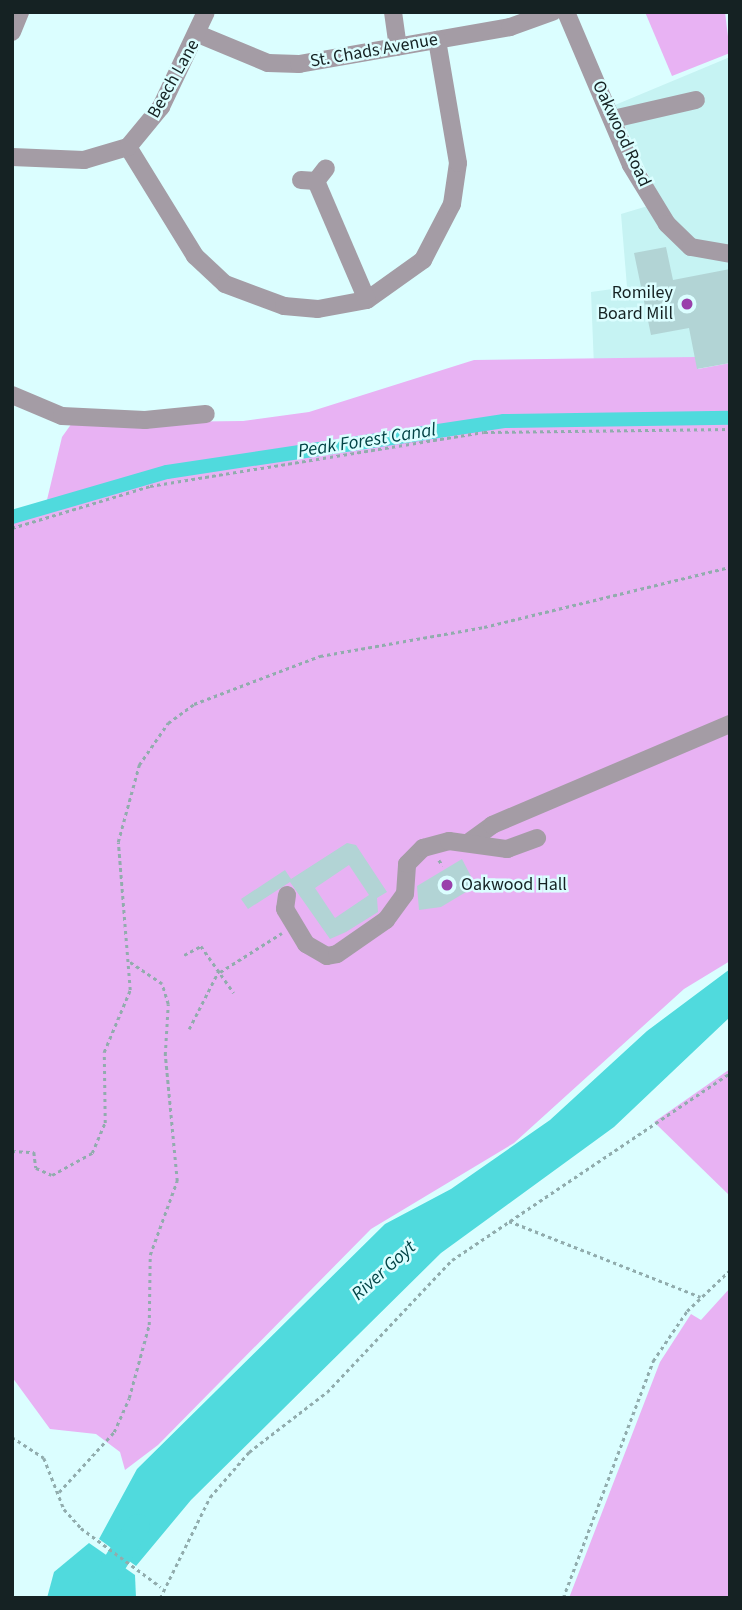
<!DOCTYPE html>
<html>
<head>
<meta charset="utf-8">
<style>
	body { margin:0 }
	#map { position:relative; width:742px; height:1610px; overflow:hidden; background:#dbfeff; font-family:"Source Sans 3",sans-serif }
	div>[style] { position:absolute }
	.built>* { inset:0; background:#c6f3f3 }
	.green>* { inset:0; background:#e8b2f3 }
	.water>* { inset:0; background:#50dadd }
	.canal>* { height:14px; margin:-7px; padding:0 7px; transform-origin:7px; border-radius:7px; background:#50dadd }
	.river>* { height:24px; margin:-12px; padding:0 12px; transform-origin:12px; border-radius:12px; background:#50dadd }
	.building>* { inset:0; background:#b2d4d5 }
	.path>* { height:2.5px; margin-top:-1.25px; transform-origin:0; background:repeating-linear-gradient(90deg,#91acad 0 3.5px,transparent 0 7px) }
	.minor>* { height:18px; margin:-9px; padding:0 9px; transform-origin:9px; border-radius:9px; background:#a49ca5 }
	.dots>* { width:19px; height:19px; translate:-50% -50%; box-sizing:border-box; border:4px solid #dbfeff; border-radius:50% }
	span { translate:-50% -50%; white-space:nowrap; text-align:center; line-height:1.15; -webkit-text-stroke:5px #dbfeff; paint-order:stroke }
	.street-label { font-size:18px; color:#152223 }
	.poi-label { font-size:18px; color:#152223 }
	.right { translate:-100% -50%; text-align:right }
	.left { translate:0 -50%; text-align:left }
	.water-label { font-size:19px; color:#014345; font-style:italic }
	.frame { position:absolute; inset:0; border:14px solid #152223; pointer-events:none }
</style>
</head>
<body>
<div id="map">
	<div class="built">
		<div style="clip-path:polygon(730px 57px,730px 360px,594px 367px,591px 292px,627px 287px,621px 214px,661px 202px,615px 105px)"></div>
	</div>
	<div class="green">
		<div style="clip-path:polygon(645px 12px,725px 12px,730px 53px,672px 76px)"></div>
		<div style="clip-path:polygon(695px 357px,698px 369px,730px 363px,730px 961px,684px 989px,514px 1143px,371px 1229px,158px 1445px,125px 1470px,120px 1452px,96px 1434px,50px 1429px,12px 1377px,12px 517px,46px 504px,62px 437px,72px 423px,243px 421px,309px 412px,474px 360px)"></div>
		<div style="clip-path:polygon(730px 1069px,730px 1196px,654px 1122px)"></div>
		<div style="clip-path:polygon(730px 1288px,730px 1598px,569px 1598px,660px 1362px,691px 1314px,701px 1320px)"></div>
	</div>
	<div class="water">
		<div style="clip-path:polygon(730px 969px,730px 1017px,614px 1127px,441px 1253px,191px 1500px,136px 1566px,99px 1539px,137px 1469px,385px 1224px,451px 1189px,550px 1120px,647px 1031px)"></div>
		<div style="clip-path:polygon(89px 1543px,135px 1575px,136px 1598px,47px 1598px,54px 1572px)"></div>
	</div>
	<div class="canal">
		<div style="left:12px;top:517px;width:161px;rotate:-16.2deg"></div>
		<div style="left:167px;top:472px;width:341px;rotate:-8.6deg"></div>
		<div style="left:504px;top:421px;width:226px;rotate:-0.8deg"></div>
	</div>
	<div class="river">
		<div style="left:93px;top:1598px;width:85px;rotate:-58deg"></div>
	</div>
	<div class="building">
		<div style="clip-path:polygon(666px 247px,673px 280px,730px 269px,730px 363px,697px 369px,689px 328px,651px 335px,634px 253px)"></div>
		<div style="clip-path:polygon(evenodd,347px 843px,356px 845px,387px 892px,377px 898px,378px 912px,346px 932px,330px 939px,290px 882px,248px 909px,241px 899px,285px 870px,291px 879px,347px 843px,349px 865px,369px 895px,335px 918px,315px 888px,349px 865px)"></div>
		<div style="clip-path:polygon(462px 859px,476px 886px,441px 907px,419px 910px,417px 886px)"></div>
	</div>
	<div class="path">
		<div style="left:12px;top:528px;width:144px;rotate:-16.9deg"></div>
		<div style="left:150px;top:486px;width:338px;rotate:-9.2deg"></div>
		<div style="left:484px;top:432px;width:246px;rotate:-0.7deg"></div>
		<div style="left:439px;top:860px;width:7px;rotate:56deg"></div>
		<div style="left:184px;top:955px;width:19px;rotate:-28deg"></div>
		<div style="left:201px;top:946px;width:57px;rotate:54.9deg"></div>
		<div style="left:220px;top:972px;width:73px;rotate:-32.2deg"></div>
		<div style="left:189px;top:1029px;width:66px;rotate:-63deg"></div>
		<div style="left:12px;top:1151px;width:22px;rotate:3deg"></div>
		<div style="left:34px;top:1152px;width:16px;rotate:83deg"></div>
		<div style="left:36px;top:1168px;width:17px;rotate:24deg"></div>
		<div style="left:52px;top:1175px;width:46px;rotate:-28.8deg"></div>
		<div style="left:92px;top:1153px;width:33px;rotate:-67deg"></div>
		<div style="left:105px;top:1123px;width:71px;rotate:-90.8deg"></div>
		<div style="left:104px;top:1052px;width:67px;rotate:-67.2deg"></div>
		<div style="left:130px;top:990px;width:148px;rotate:-94.6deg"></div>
		<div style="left:118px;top:842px;width:80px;rotate:-74.7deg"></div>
		<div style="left:139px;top:765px;width:51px;rotate:-55.4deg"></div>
		<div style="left:168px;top:723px;width:32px;rotate:-36deg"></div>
		<div style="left:194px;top:704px;width:135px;rotate:-20.9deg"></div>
		<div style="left:320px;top:656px;width:167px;rotate:-10deg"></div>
		<div style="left:484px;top:627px;width:253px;rotate:-13.7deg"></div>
		<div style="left:509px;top:1221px;width:206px;rotate:21.6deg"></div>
		<div style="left:12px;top:1437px;width:38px;rotate:33deg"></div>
		<div style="left:44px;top:1458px;width:55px;rotate:68.6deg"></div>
		<div style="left:64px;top:1509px;width:25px;rotate:48deg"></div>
		<div style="left:81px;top:1528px;width:99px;rotate:36.4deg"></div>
		<div style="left:59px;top:1492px;width:81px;rotate:-47.5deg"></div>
		<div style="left:114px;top:1432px;width:37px;rotate:-66deg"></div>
		<div style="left:129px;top:1398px;width:76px;rotate:-74.7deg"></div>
		<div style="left:149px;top:1325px;width:70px;rotate:-89.2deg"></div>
		<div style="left:150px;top:1255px;width:79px;rotate:-70deg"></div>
		<div style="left:177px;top:1181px;width:127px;rotate:-95.4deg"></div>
		<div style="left:165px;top:1055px;width:51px;rotate:-86.6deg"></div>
		<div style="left:168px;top:1004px;width:21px;rotate:-107deg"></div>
		<div style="left:162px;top:984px;width:40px;rotate:-146deg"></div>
		<div style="left:160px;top:1598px;width:113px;rotate:-63.7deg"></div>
		<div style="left:210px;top:1497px;width:60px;rotate:-49.1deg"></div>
		<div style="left:249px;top:1452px;width:98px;rotate:-37.6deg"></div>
		<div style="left:327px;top:1392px;width:182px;rotate:-46.6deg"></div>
		<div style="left:452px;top:1260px;width:335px;rotate:-33.9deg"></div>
		<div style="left:563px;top:1598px;width:254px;rotate:-69.2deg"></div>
		<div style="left:653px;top:1361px;width:60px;rotate:-55.8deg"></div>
		<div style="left:687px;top:1311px;width:59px;rotate:-43.6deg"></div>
	</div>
	<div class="minor">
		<div style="left:393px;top:12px;width:35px;rotate:82deg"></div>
		<div style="left:566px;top:12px;width:166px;rotate:67deg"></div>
		<div style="left:631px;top:165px;width:69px;rotate:58.6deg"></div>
		<div style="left:667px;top:224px;width:33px;rotate:44deg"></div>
		<div style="left:691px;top:247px;width:40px;rotate:10deg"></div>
		<div style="left:12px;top:32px;width:22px;rotate:-68deg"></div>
		<div style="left:198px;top:34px;width:76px;rotate:22.5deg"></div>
		<div style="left:268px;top:63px;width:31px;rotate:2deg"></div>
		<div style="left:299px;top:64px;width:214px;rotate:-9.9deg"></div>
		<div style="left:510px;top:27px;width:45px;rotate:-19.7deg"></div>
		<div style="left:613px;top:119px;width:85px;rotate:-12.9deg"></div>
		<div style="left:128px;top:147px;width:128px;rotate:58.4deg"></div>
		<div style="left:195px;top:256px;width:41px;rotate:43deg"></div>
		<div style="left:225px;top:284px;width:63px;rotate:20.4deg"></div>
		<div style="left:284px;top:306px;width:34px;rotate:5deg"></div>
		<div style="left:318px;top:309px;width:50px;rotate:-10.4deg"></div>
		<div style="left:367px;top:300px;width:69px;rotate:-35.5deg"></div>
		<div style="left:423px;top:260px;width:63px;rotate:-62.6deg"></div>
		<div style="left:452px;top:204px;width:41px;rotate:-81.7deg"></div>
		<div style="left:458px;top:163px;width:125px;rotate:-99.7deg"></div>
		<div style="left:12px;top:157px;width:72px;rotate:2.4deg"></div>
		<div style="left:84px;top:160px;width:46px;rotate:-16.5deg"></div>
		<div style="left:128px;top:147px;width:52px;rotate:-50.5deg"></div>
		<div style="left:161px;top:107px;width:105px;rotate:-64.7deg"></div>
		<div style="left:301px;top:180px;width:15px;rotate:4deg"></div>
		<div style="left:316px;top:181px;width:16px;rotate:-52deg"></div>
		<div style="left:316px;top:181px;width:129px;rotate:66.8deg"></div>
		<div style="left:12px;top:395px;width:54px;rotate:22.8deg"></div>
		<div style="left:62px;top:416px;width:83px;rotate:2.8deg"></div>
		<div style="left:145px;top:420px;width:61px;rotate:-5.6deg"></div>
		<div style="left:469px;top:842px;width:29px;rotate:-36deg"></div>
		<div style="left:492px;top:825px;width:259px;rotate:-23deg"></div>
		<div style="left:287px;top:895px;width:14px;rotate:98deg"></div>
		<div style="left:285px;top:909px;width:41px;rotate:59deg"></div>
		<div style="left:306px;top:944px;width:24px;rotate:30deg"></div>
		<div style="left:327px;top:956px;width:10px;rotate:-11deg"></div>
		<div style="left:337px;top:954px;width:60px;rotate:-34.8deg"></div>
		<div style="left:386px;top:920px;width:32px;rotate:-54deg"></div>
		<div style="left:405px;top:894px;width:30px;rotate:-86deg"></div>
		<div style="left:407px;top:864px;width:23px;rotate:-45deg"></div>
		<div style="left:423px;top:848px;width:27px;rotate:-15deg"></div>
		<div style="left:449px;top:841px;width:59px;rotate:7.9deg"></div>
		<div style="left:507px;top:849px;width:32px;rotate:-20deg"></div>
	</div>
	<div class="dots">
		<div style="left:687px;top:304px;background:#9940ab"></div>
		<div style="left:447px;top:885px;background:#9940ab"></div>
	</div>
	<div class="street-label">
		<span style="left:374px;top:51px;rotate:-10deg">St. Chads Avenue</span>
		<span style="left:174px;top:79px;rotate:-61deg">Beech Lane</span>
		<span style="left:621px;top:134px;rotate:65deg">Oakwood Road</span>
	</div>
	<div class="poi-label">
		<span class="right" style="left:673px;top:304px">Romiley<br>Board Mill</span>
		<span class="left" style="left:461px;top:885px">Oakwood Hall</span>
	</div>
	<div class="water-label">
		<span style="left:367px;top:441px;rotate:-9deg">Peak Forest Canal</span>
		<span style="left:384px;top:1271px;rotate:-42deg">River Goyt</span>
	</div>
	<div class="frame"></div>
</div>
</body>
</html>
